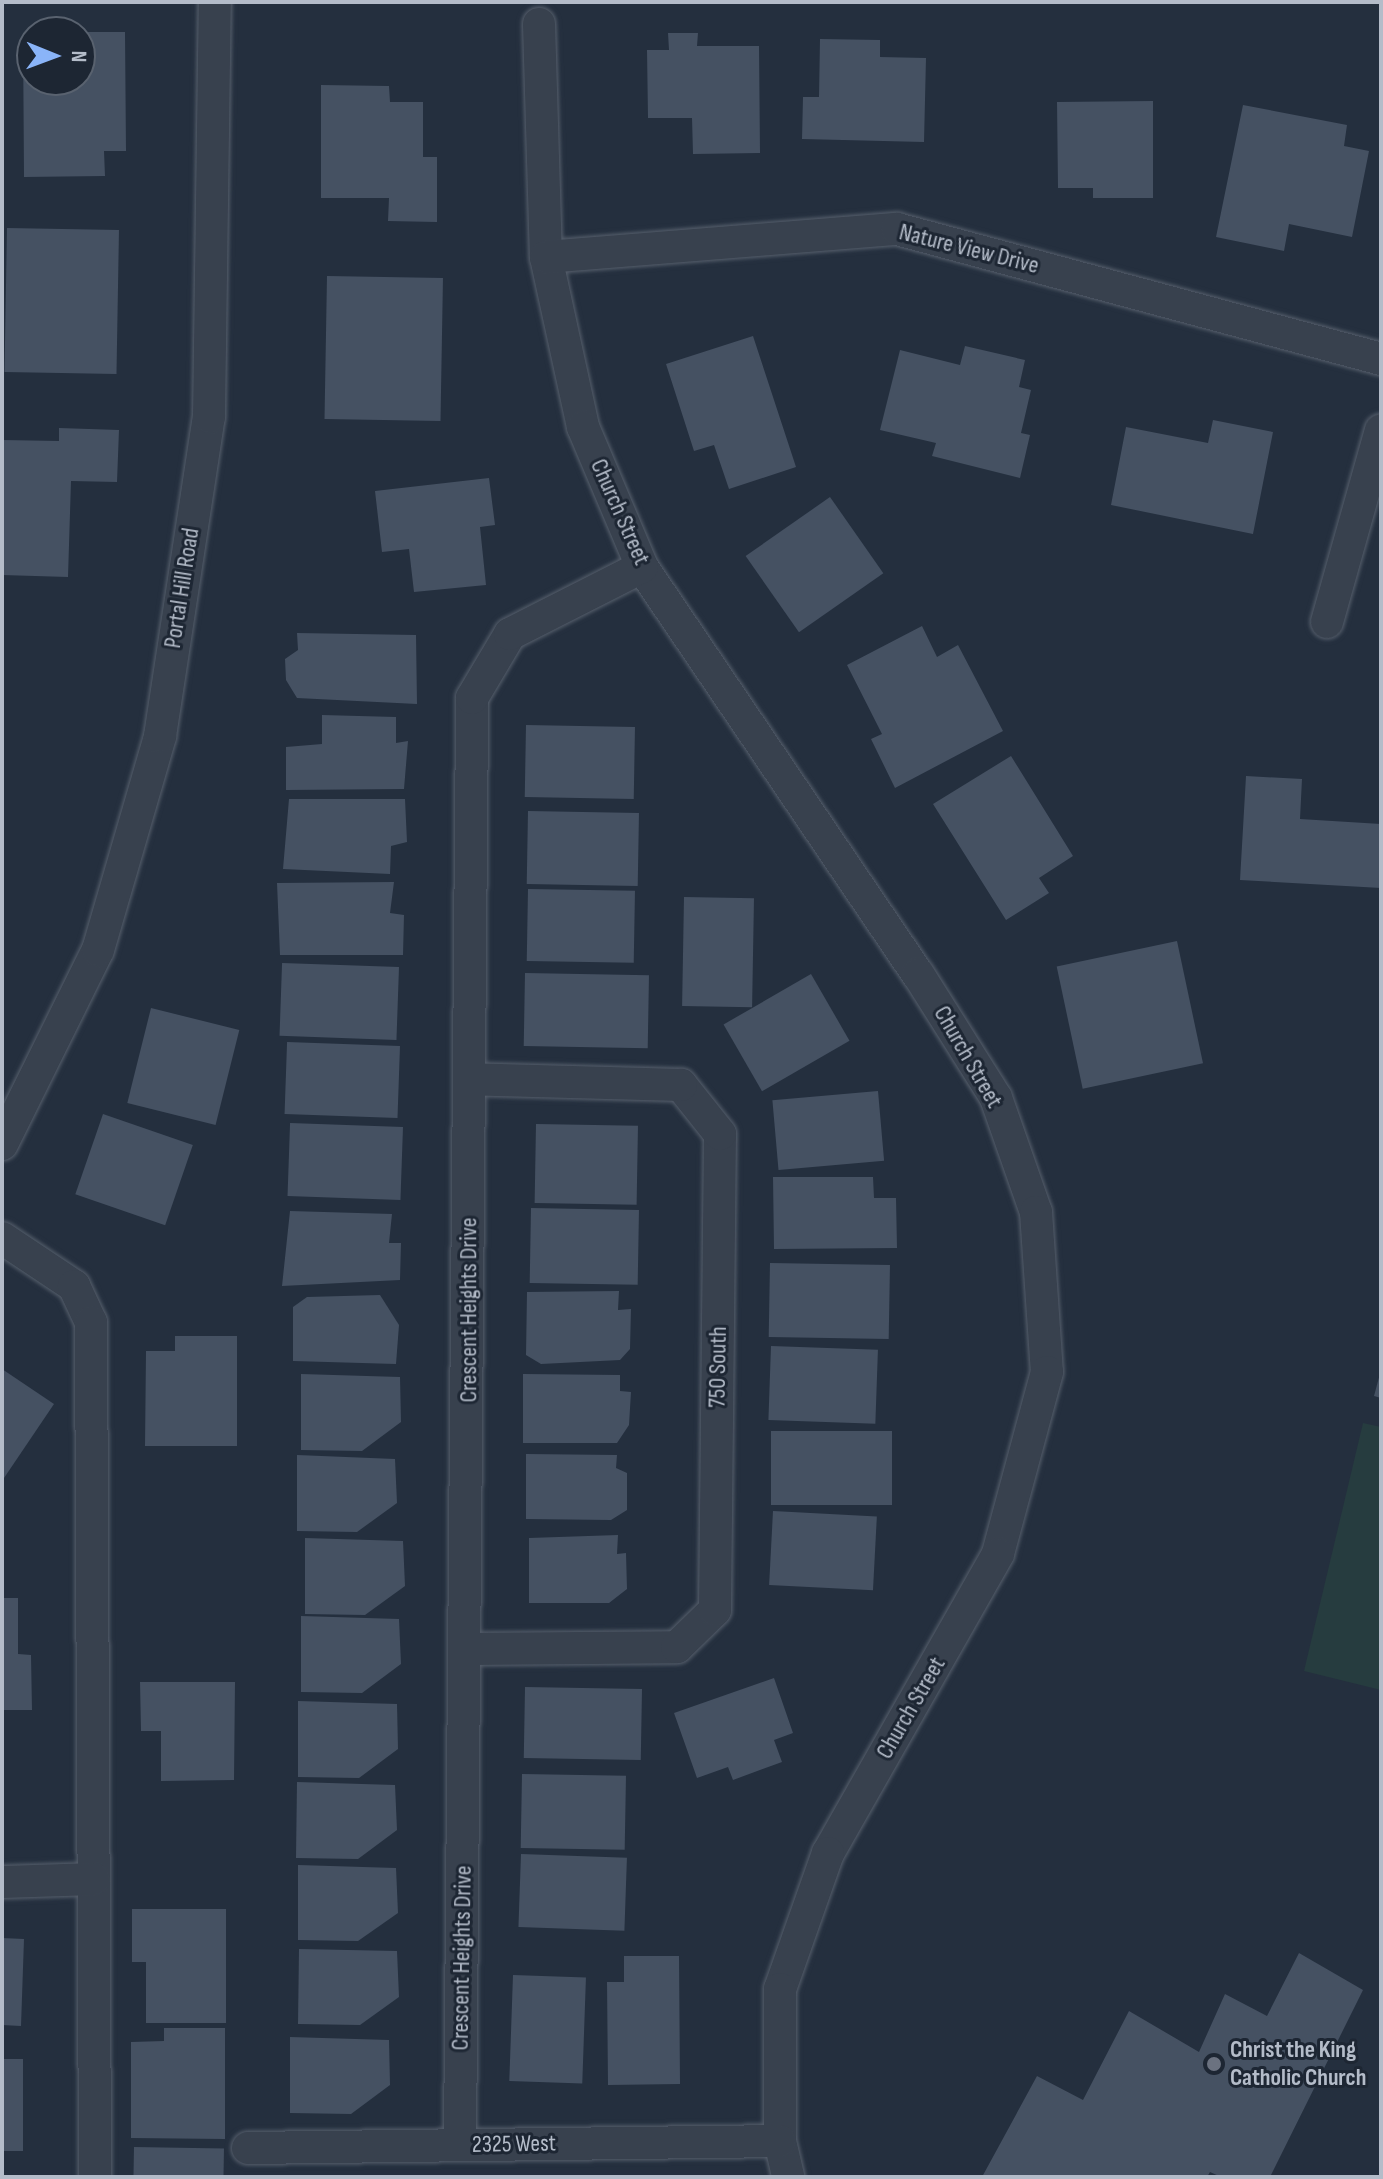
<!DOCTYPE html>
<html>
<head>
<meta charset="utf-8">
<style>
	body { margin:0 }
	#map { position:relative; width:1383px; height:2179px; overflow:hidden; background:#242f3e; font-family:"Sofia Sans Condensed",sans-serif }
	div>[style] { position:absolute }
	.green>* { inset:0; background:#263c3f }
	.building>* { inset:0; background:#455162; transform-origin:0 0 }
	.roads { filter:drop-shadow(0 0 2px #565f6c) drop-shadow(0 0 2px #565f6c) }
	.street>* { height:32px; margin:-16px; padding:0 16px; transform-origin:16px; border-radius:16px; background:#38414e }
	.dots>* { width:22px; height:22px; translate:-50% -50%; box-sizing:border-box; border:4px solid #1d2633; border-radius:50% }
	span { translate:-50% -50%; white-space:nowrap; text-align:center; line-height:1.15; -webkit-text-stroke:6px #1d2633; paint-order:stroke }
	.street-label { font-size:24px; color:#b4bcc9 }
	.poi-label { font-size:24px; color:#b4bcc9; font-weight:700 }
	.left { translate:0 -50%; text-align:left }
	.frame { position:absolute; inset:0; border:4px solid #b4bcc9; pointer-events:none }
	.north { position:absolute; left:16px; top:16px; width:80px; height:80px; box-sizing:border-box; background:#1d2633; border:2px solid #59626f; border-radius:50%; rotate:91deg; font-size:22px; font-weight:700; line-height:32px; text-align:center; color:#b4bcc9 }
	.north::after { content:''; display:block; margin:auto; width:28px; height:36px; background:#8ab4f8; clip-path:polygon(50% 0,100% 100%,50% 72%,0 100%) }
</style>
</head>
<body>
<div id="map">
	<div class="green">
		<div style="clip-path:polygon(1363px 1423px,1381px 1427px,1381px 1690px,1304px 1671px)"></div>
	</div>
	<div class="building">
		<div style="clip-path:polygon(80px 32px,125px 32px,126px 151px,104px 151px,105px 176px,24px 177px,23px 33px,32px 33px,32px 80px,80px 80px)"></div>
		<div style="clip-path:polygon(668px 33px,698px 33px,697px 46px,759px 46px,760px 153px,693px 154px,692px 118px,648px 118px,647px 50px,669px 50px)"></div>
		<div style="clip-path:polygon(820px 39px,880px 40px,880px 57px,926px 58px,924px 142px,802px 139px,803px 97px,819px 97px)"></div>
		<div style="clip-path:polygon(321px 85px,389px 86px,390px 102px,423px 102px,423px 157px,437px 157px,437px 222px,388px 221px,389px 198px,321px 198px)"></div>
		<div style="clip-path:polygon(1153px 101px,1153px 198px,1093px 198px,1093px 188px,1058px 188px,1057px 102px)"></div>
		<div style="clip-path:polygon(1243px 105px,1347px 125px,1344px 146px,1369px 151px,1352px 237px,1289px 224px,1284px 251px,1216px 237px)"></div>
		<div style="left:7px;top:228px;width:112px;height:144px;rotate:1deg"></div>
		<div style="left:327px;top:276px;width:116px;height:143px;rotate:1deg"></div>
		<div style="clip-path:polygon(753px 336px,796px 467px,729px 489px,714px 445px,694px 451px,666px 364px)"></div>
		<div style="clip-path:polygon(965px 346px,1025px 360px,1019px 387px,1031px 390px,1021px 433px,1030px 435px,1020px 478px,932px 456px,936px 443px,880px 430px,900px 350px,960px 365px)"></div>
		<div style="clip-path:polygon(1213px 420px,1273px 432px,1253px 534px,1111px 505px,1126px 427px,1208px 443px)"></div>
		<div style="clip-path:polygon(59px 428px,119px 430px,117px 482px,71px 481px,68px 577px,2px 575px,2px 440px,59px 441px)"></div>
		<div style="clip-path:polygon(489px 478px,495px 525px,480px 527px,486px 585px,414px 592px,409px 549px,382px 552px,375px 491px)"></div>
		<div style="left:830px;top:497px;width:93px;height:103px;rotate:55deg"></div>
		<div style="clip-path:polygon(922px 626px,937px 657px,958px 645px,1003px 731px,895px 788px,871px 739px,882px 734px,847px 665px)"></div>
		<div style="clip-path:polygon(297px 633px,416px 635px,417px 704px,297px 698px,286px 680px,285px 659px,298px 650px)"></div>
		<div style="clip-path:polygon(322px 715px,396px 717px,396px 743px,408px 741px,404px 789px,286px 790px,286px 747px,322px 744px)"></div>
		<div style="left:526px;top:725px;width:109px;height:72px;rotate:1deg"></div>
		<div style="clip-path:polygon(1011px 756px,1073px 856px,1039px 878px,1049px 893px,1006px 920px,933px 804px)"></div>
		<div style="clip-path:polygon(1246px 776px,1302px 779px,1300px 819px,1381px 824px,1381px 888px,1240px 880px)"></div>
		<div style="clip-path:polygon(289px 799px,405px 799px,407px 842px,391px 846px,390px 874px,283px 869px)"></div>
		<div style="left:528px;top:811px;width:111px;height:73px;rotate:1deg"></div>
		<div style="clip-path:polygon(394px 882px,390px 913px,404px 915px,403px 955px,280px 955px,277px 883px)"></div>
		<div style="left:528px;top:889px;width:107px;height:72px;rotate:1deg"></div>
		<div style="left:684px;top:897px;width:70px;height:109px;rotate:1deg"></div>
		<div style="left:1177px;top:941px;width:125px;height:123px;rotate:78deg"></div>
		<div style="left:399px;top:967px;width:73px;height:117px;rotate:92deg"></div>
		<div style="left:525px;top:973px;width:124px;height:73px;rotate:1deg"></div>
		<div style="left:811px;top:974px;width:77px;height:101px;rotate:60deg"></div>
		<div style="left:151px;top:1008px;width:91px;height:98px;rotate:14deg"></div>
		<div style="left:400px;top:1046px;width:72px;height:113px;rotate:92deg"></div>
		<div style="left:878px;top:1091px;width:70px;height:106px;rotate:85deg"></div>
		<div style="left:103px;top:1114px;width:95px;height:85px;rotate:19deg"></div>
		<div style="left:536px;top:1124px;width:102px;height:79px;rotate:1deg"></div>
		<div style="left:403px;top:1127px;width:73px;height:113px;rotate:92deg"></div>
		<div style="clip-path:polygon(773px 1177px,873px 1177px,874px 1198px,896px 1198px,897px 1248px,774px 1249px)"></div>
		<div style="left:531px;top:1208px;width:108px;height:75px;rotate:1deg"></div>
		<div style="clip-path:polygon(290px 1211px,392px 1214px,389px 1243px,401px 1243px,400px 1280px,282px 1286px)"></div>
		<div style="left:770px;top:1263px;width:120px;height:74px;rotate:1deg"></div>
		<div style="clip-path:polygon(619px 1291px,618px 1310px,631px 1309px,630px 1349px,620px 1360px,541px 1364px,526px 1355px,527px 1292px)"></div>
		<div style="clip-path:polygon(380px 1295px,399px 1325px,396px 1364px,293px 1361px,293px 1307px,307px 1297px)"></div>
		<div style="clip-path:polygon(175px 1336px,237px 1336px,237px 1446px,145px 1446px,146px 1351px,175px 1351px)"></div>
		<div style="left:771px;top:1346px;width:107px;height:74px;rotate:2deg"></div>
		<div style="clip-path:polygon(2px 1369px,54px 1404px,2px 1481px)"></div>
		<div style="clip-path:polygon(1381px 1370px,1381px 1398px,1374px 1396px)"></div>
		<div style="clip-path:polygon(301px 1374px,400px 1377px,401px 1422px,362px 1451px,301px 1450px)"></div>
		<div style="clip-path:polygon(523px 1374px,620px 1375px,620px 1391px,631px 1392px,629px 1425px,617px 1443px,523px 1443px)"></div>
		<div style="left:771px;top:1431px;width:121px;height:74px"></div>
		<div style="clip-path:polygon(526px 1454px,617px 1455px,616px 1468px,627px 1473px,627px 1510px,611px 1520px,526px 1519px)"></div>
		<div style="clip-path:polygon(297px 1455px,395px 1459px,397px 1503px,357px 1532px,297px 1531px)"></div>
		<div style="left:773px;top:1511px;width:104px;height:74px;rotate:3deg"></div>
		<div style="clip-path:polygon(618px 1535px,617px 1554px,626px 1553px,627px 1589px,609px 1603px,529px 1603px,529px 1538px)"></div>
		<div style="clip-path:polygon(305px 1538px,403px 1541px,405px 1586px,365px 1615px,305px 1614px)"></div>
		<div style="clip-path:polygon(2px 1598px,18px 1598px,18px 1654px,31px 1655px,32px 1710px,2px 1710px)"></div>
		<div style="clip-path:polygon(301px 1616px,399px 1619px,401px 1664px,362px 1693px,301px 1692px)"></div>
		<div style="clip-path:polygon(774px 1678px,793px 1733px,774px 1740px,782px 1762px,733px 1780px,728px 1767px,697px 1778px,674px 1713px)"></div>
		<div style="clip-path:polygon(140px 1682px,235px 1682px,234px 1780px,161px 1781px,161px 1731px,141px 1731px)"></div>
		<div style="left:642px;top:1689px;width:71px;height:117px;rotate:91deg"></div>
		<div style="clip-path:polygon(298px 1701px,397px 1704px,398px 1749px,359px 1778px,298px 1777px)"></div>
		<div style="left:522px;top:1774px;width:104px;height:74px;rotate:1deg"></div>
		<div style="clip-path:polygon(297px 1782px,395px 1785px,397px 1830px,358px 1859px,296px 1858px)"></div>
		<div style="left:521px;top:1854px;width:106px;height:73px;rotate:2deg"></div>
		<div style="clip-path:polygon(298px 1865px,396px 1868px,398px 1913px,358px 1941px,298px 1940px)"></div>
		<div style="clip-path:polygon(132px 1909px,226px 1909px,226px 2023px,146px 2023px,146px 1962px,132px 1962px)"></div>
		<div style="clip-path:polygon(2px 1938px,24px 1939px,21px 2026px,2px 2025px)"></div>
		<div style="clip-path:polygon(299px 1949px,397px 1951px,399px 1997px,360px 2025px,298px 2024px)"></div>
		<div style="clip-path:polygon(1299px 1953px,1363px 1990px,1270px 2177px,1221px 2177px,1210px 2172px,1207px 2177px,982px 2177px,1037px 2076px,1083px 2100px,1129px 2011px,1199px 2052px,1225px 1994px,1267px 2016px)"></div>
		<div style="clip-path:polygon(624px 1956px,679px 1956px,680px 2084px,608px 2085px,607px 1982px,624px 1982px)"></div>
		<div style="left:513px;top:1975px;width:73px;height:106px;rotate:2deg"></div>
		<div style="clip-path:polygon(164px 2028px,225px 2028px,225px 2139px,131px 2138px,131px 2042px,164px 2041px)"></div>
		<div style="clip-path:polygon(290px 2037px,389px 2040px,390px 2085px,351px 2114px,290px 2113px)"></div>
		<div style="left:2px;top:2059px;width:21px;height:92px"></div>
		<div style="left:134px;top:2147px;width:90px;height:30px;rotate:1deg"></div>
	</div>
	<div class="roads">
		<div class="street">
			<div style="left:539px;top:24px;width:233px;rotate:88.3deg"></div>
			<div style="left:546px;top:257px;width:174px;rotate:77.7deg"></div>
			<div style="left:583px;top:427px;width:152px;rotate:67.1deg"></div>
			<div style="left:642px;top:567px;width:492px;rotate:55.9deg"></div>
			<div style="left:918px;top:974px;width:146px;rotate:57.8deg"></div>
			<div style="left:996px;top:1098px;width:121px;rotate:70.7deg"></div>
			<div style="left:1036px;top:1212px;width:160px;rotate:86.1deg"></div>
			<div style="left:1047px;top:1372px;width:188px;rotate:105.1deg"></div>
			<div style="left:998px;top:1554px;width:344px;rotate:119.6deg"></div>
			<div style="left:828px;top:1853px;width:144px;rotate:109.4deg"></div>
			<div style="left:780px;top:1989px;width:152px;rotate:90deg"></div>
			<div style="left:780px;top:2141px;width:37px;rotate:77deg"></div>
			<div style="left:546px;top:257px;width:352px;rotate:-4.6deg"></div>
			<div style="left:897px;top:229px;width:501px;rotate:15.03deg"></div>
			<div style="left:1327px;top:622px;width:199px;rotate:-74.3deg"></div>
			<div style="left:2px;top:1144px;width:216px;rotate:-63.7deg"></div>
			<div style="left:98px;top:950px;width:223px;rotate:-73.8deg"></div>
			<div style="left:160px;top:736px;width:323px;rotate:-81.3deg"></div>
			<div style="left:209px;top:417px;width:415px;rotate:-89.2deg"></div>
			<div style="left:2px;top:1238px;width:87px;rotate:33.7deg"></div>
			<div style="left:74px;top:1286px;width:40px;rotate:65deg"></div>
			<div style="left:91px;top:1322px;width:855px;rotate:89.73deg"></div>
			<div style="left:466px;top:1649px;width:211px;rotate:-0.5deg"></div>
			<div style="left:677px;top:1647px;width:53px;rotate:-44.2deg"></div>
			<div style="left:715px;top:1610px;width:476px;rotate:-89.4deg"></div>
			<div style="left:720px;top:1134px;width:63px;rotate:-128.5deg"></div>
			<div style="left:681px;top:1085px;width:210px;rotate:-178.4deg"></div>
			<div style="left:2px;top:1882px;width:92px;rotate:-1.9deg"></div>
			<div style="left:460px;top:2145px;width:1447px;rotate:-89.52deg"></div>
			<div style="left:472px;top:698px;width:74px;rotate:-59.3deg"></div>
			<div style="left:510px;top:634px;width:148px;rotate:-26.9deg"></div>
			<div style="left:248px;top:2148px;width:532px;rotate:-0.75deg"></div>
		</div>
	</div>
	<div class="dots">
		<div style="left:1214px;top:2064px;background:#6b7280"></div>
	</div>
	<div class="street-label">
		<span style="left:969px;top:249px;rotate:14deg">Nature View Drive</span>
		<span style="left:620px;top:512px;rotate:66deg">Church Street</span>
		<span style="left:182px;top:588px;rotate:-81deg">Portal Hill Road</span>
		<span style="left:968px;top:1057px;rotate:60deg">Church Street</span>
		<span style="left:469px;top:1310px;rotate:-90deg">Crescent Heights Drive</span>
		<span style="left:718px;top:1367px;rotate:-89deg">750 South</span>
		<span style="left:911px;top:1708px;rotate:-60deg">Church Street</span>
		<span style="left:462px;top:1958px;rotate:-89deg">Crescent Heights Drive</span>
		<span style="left:514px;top:2144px;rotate:-1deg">2325 West</span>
	</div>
	<div class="poi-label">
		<span class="left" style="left:1230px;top:2064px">Christ the King<br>Catholic Church</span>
	</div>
	<div class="frame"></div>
	<div class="north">N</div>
</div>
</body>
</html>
